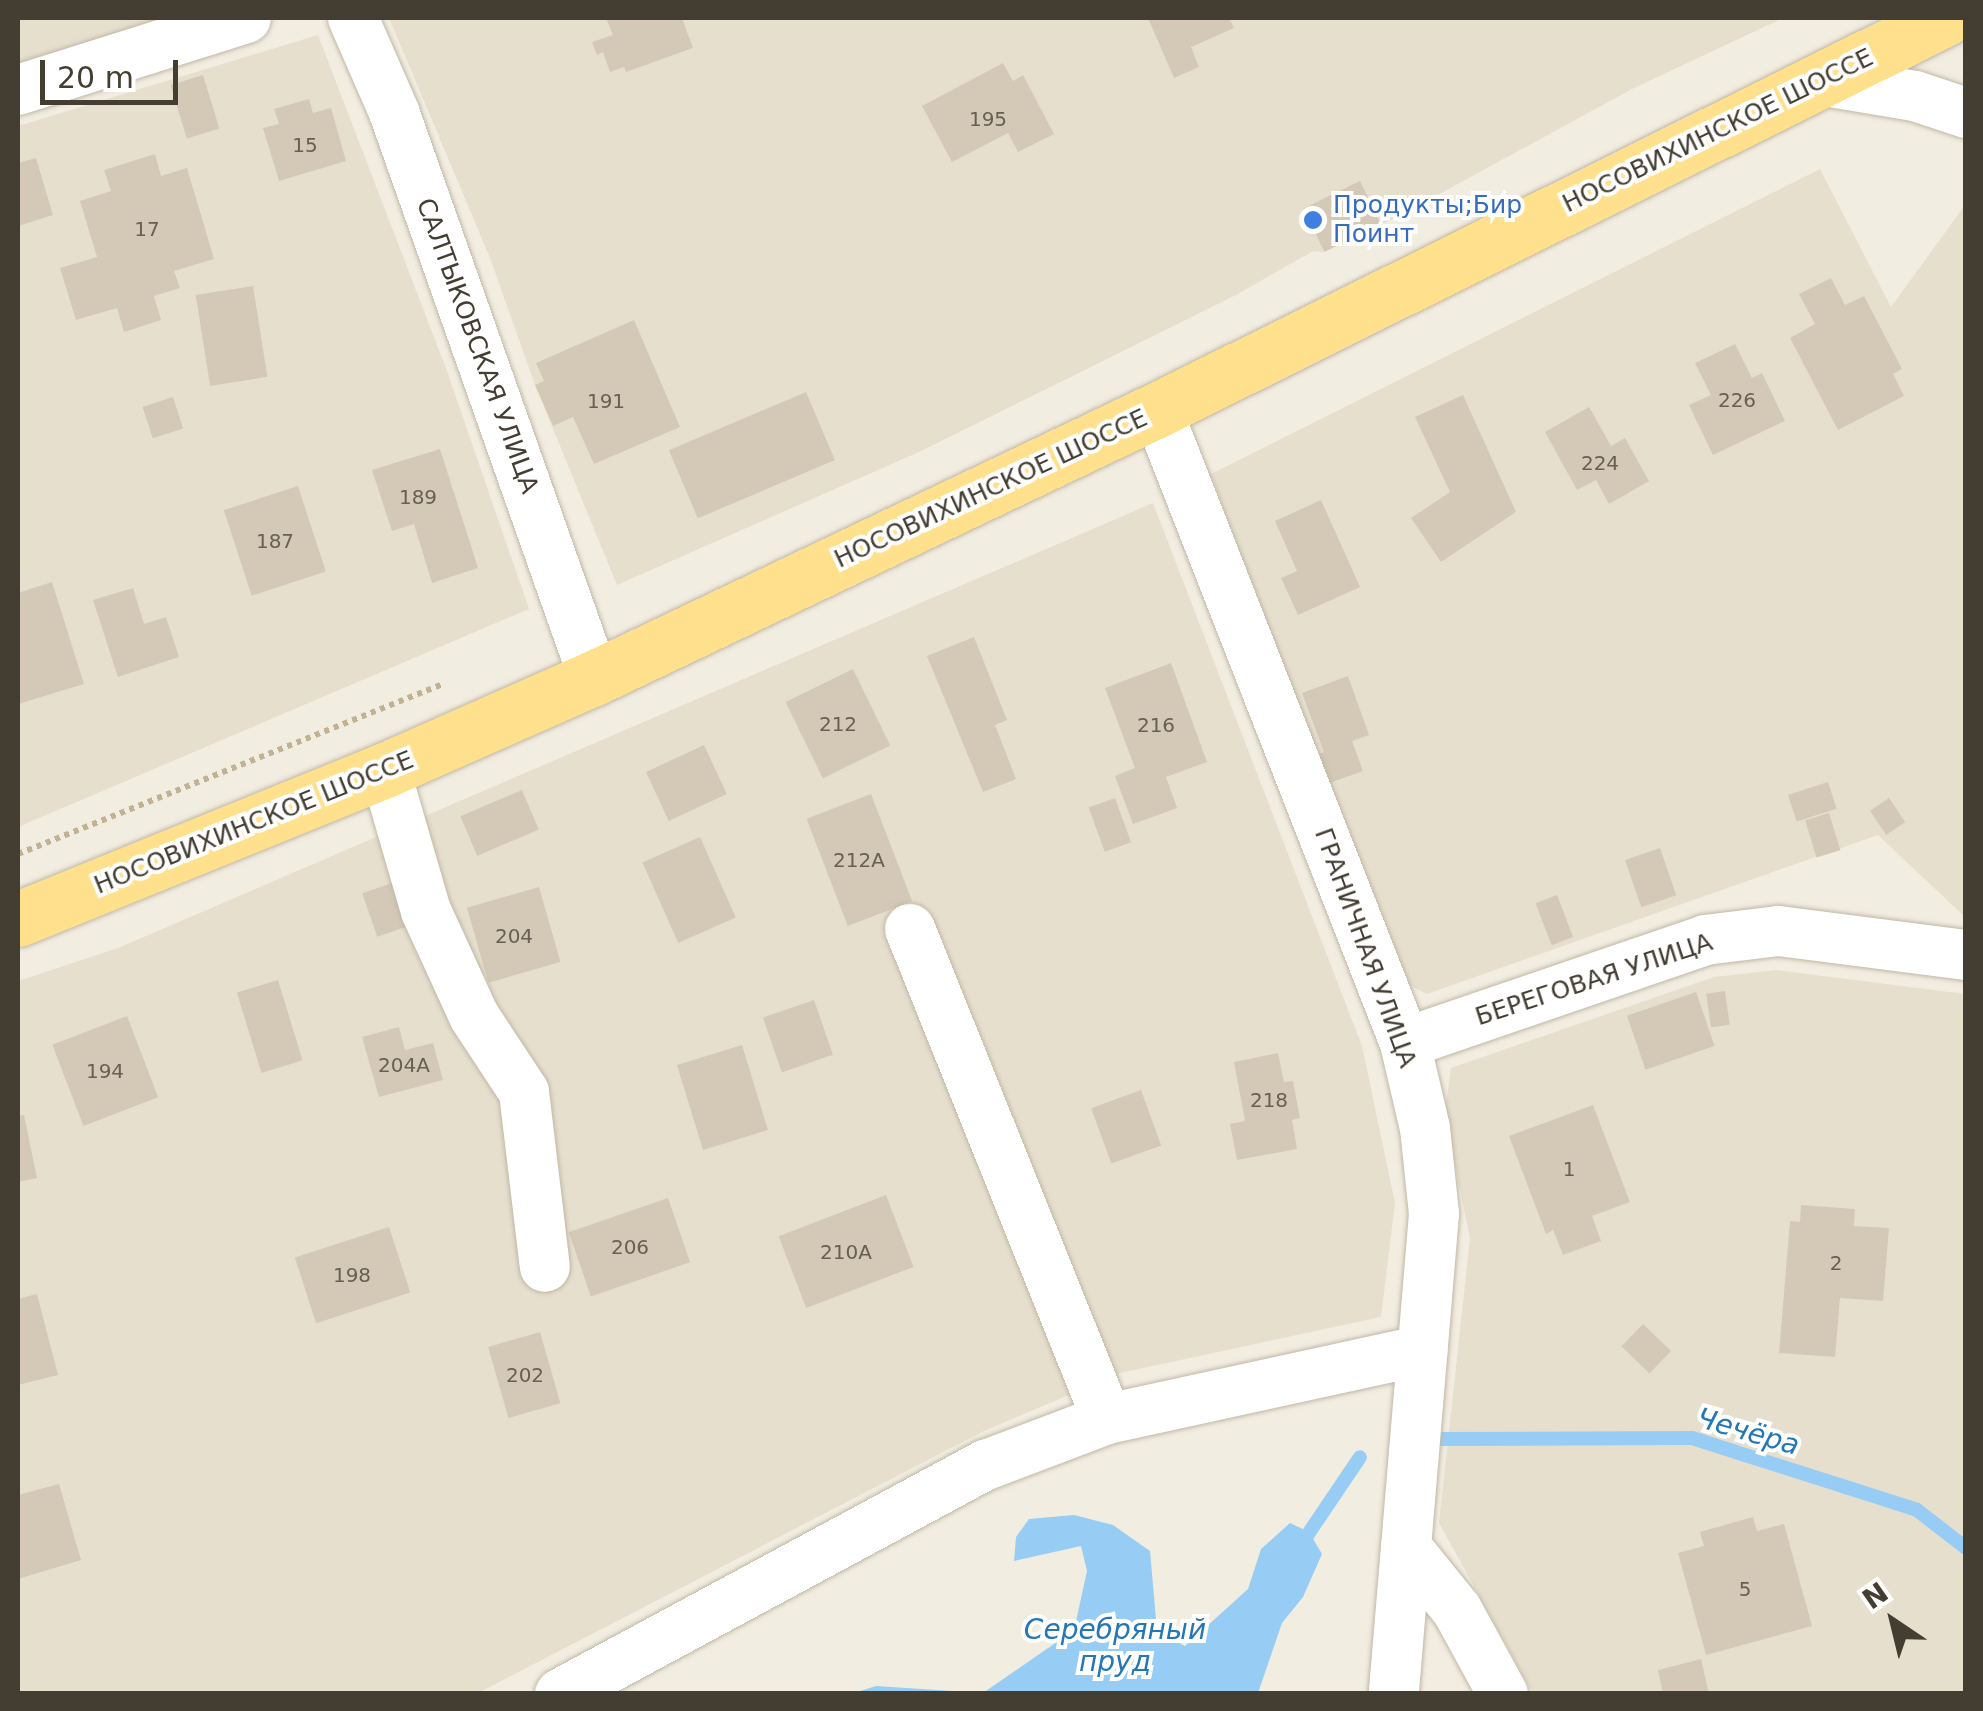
<!DOCTYPE html>
<html>
<head>
<meta charset="utf-8">
<style>
	body { margin:0 }
	#map { position:relative; width:1983px; height:1711px; overflow:hidden; background:#f2ede1; font-family:"DejaVu Sans",sans-serif }
	div>[style] { position:absolute }
	.residential>* { inset:0; background:#e7dfce }
	.water>* { inset:0; background:#97cdf5 }
	.stream>* { height:14px; margin:-7px; padding:0 7px; transform-origin:7px; border-radius:7px; background:#97cdf5 }
	.building>* { inset:0; background:#d3c9b6; transform-origin:0 0 }
	.path>* { height:6px; margin-top:-3px; transform-origin:0; background:repeating-linear-gradient(90deg,#c1b293 0 5px,transparent 0 10px) }
	.roads { filter:drop-shadow(0 0 2px #c0b8a6) drop-shadow(0 0 2px #c0b8a6) }
	.minor>* { height:50px; margin:-25px; padding:0 25px; transform-origin:25px; border-radius:25px; background:#fff }
	.major>* { height:55px; margin:-27.5px; padding:0 27.5px; transform-origin:27.5px; border-radius:27.5px; background:#ffe18d }
	.dots>* { width:28px; height:28px; translate:-50% -50%; box-sizing:border-box; border:5px solid #fff; border-radius:50% }
	span { translate:-50% -50%; white-space:nowrap; text-align:center; line-height:1.15; -webkit-text-stroke:8px #fff; paint-order:stroke }
	.number-label { font-size:20px; color:#676053 }
	.number-label span { -webkit-text-stroke-width:0 }
	.street-label { font-size:25px; color:#433d32 }
	.shop-label { font-size:25px; color:#366cbe }
	.left { translate:0 -50%; text-align:left }
	.water-label { font-size:28px; color:#2476b6; font-style:italic }
	.frame { position:absolute; inset:0; border:20px solid #433d32; pointer-events:none }
	.north { position:absolute; left:1843px; top:1571px; width:100px; height:100px; -webkit-text-stroke:8px #fff; paint-order:stroke; rotate:325deg; font-size:28px; font-weight:700; line-height:40px; text-align:center; color:#433d32 }
	.north::after { content:''; display:block; margin:auto; width:35px; height:45px; background:#433d32; clip-path:polygon(50% 0,100% 100%,50% 72%,0 100%) }
	.scale { position:absolute; left:40px; top:60px; width:138px; height:45px; box-sizing:border-box; border:5px solid #433d32; border-top:0; padding-left:12px; font-size:30px; line-height:35px; white-space:nowrap; color:#433d32; -webkit-text-stroke:8px #fff; paint-order:stroke }
</style>
</head>
<body>
<div id="map">
	<div class="residential">
		<div style="clip-path:polygon(18px 18px,192px 18px,18px 72px)"></div>
		<div style="clip-path:polygon(389px 18px,1783px 18px,1632px 89px,1401px 215px,1325px 252px,1313px 251px,1236px 295px,919px 452px,617px 585px,535px 385px,490px 258px)"></div>
		<div style="clip-path:polygon(318px 35px,447px 371px,529px 609px,18px 827px,18px 126px)"></div>
		<div style="clip-path:polygon(1820px 169px,1891px 307px,1965px 205px,1965px 917px,1878px 835px,1427px 994px,1399px 980px,1211px 474px)"></div>
		<div style="clip-path:polygon(1153px 503px,1362px 1046px,1395px 1203px,1381px 1317px,1120px 1373px,982px 1432px,478px 1693px,18px 1693px,18px 981px,118px 948px)"></div>
		<div style="clip-path:polygon(1777px 970px,1965px 994px,1965px 1693px,1533px 1693px,1439px 1523px,1470px 1238px,1450px 1141px,1446px 1105px,1451px 1068px,1714px 977px)"></div>
	</div>
	<div class="water">
		<div style="clip-path:polygon(1074px 1515px,1113px 1525px,1150px 1551px,1157px 1631px,1185px 1646px,1248px 1589px,1261px 1549px,1290px 1523px,1309px 1532px,1322px 1554px,1303px 1597px,1282px 1623px,1258px 1693px,854px 1693px,876px 1686px,983px 1693px,1074px 1630px,1087px 1571px,1081px 1546px,1014px 1561px,1016px 1537px,1029px 1519px)"></div>
	</div>
	<div class="stream">
		<div style="left:1437px;top:1439px;width:255px;rotate:-0.2deg"></div>
		<div style="left:1692px;top:1438px;width:236px;rotate:17.7deg"></div>
		<div style="left:1917px;top:1510px;width:62px;rotate:37.8deg"></div>
		<div style="left:1300px;top:1546px;width:107px;rotate:-56deg"></div>
	</div>
	<div class="building">
		<div style="clip-path:polygon(606px 18px,682px 18px,693px 48px,626px 72px,624px 67px,610px 72px,603px 52px,597px 55px,592px 42px,613px 35px)"></div>
		<div style="clip-path:polygon(1148px 18px,1229px 18px,1234px 28px,1191px 47px,1199px 67px,1174px 78px)"></div>
		<div style="clip-path:polygon(1003px 63px,1013px 81px,1023px 75px,1054px 134px,1018px 152px,1008px 133px,952px 162px,922px 106px)"></div>
		<div style="left:203px;top:75px;width:56px;height:34px;rotate:73deg"></div>
		<div style="clip-path:polygon(309px 99px,313px 113px,331px 108px,346px 161px,279px 181px,263px 128px,279px 124px,274px 109px)"></div>
		<div style="clip-path:polygon(155px 154px,161px 176px,187px 168px,214px 259px,174px 271px,180px 288px,154px 296px,161px 320px,124px 332px,117px 308px,76px 320px,60px 268px,97px 257px,80px 201px,111px 191px,104px 170px)"></div>
		<div style="clip-path:polygon(36px 158px,53px 215px,18px 226px,18px 163px)"></div>
		<div style="left:1360px;top:181px;width:48px;height:63px;rotate:64deg"></div>
		<div style="clip-path:polygon(1831px 278px,1845px 305px,1864px 296px,1902px 369px,1893px 374px,1904px 396px,1838px 430px,1790px 338px,1815px 324px,1799px 294px)"></div>
		<div style="left:253px;top:286px;width:92px;height:58px;rotate:81deg"></div>
		<div style="clip-path:polygon(634px 320px,680px 427px,594px 464px,573px 417px,553px 426px,535px 385px,544px 381px,536px 363px)"></div>
		<div style="clip-path:polygon(1735px 344px,1752px 378px,1762px 373px,1785px 421px,1713px 455px,1689px 405px,1711px 395px,1695px 363px)"></div>
		<div style="left:806px;top:392px;width:74px;height:149px;rotate:67deg"></div>
		<div style="clip-path:polygon(1463px 395px,1516px 512px,1441px 562px,1411px 518px,1450px 492px,1415px 417px)"></div>
		<div style="left:173px;top:397px;width:33px;height:32px;rotate:72deg"></div>
		<div style="clip-path:polygon(1589px 407px,1611px 446px,1625px 438px,1649px 481px,1609px 504px,1596px 480px,1577px 490px,1545px 432px)"></div>
		<div style="clip-path:polygon(440px 449px,478px 568px,432px 583px,414px 524px,392px 531px,372px 470px)"></div>
		<div style="left:298px;top:486px;width:90px;height:78px;rotate:72deg"></div>
		<div style="clip-path:polygon(1321px 500px,1360px 587px,1298px 615px,1281px 578px,1297px 571px,1275px 521px)"></div>
		<div style="clip-path:polygon(52px 582px,84px 684px,18px 704px,18px 593px)"></div>
		<div style="clip-path:polygon(133px 588px,144px 624px,166px 617px,179px 657px,118px 677px,93px 600px)"></div>
		<div style="clip-path:polygon(974px 637px,1007px 720px,995px 725px,1016px 779px,983px 792px,927px 656px)"></div>
		<div style="clip-path:polygon(1171px 663px,1207px 762px,1166px 777px,1177px 808px,1133px 824px,1115px 776px,1135px 768px,1105px 688px)"></div>
		<div style="left:853px;top:669px;width:85px;height:75px;rotate:64deg"></div>
		<div style="clip-path:polygon(1348px 676px,1369px 735px,1352px 741px,1363px 771px,1327px 784px,1316px 755px,1324px 752px,1302px 693px)"></div>
		<div style="left:704px;top:745px;width:54px;height:64px;rotate:65deg"></div>
		<div style="left:1828px;top:782px;width:28px;height:42px;rotate:72deg"></div>
		<div style="left:522px;top:790px;width:43px;height:67px;rotate:67deg"></div>
		<div style="left:871px;top:794px;width:115px;height:69px;rotate:69deg"></div>
		<div style="left:1115px;top:798px;width:47px;height:28px;rotate:70deg"></div>
		<div style="left:1889px;top:798px;width:29px;height:23px;rotate:56deg"></div>
		<div style="left:1829px;top:813px;width:39px;height:25px;rotate:73deg"></div>
		<div style="left:700px;top:837px;width:88px;height:63px;rotate:66deg"></div>
		<div style="left:1660px;top:848px;width:50px;height:37px;rotate:71deg"></div>
		<div style="left:401px;top:880px;width:46px;height:41px;rotate:71deg"></div>
		<div style="left:539px;top:887px;width:78px;height:75px;rotate:74deg"></div>
		<div style="left:1557px;top:895px;width:45px;height:23px;rotate:69deg"></div>
		<div style="left:278px;top:980px;width:84px;height:43px;rotate:73deg"></div>
		<div style="left:1725px;top:991px;width:34px;height:19px;rotate:82deg"></div>
		<div style="left:1696px;top:992px;width:57px;height:73px;rotate:71deg"></div>
		<div style="left:814px;top:1000px;width:58px;height:54px;rotate:71deg"></div>
		<div style="left:127px;top:1016px;width:87px;height:80px;rotate:69deg"></div>
		<div style="clip-path:polygon(399px 1027px,405px 1050px,433px 1043px,443px 1080px,379px 1097px,362px 1037px)"></div>
		<div style="left:742px;top:1045px;width:89px;height:68px;rotate:73deg"></div>
		<div style="clip-path:polygon(1278px 1053px,1284px 1082px,1293px 1081px,1300px 1118px,1292px 1120px,1297px 1149px,1237px 1160px,1230px 1124px,1245px 1121px,1234px 1062px)"></div>
		<div style="left:1141px;top:1090px;width:59px;height:53px;rotate:70deg"></div>
		<div style="clip-path:polygon(1593px 1105px,1630px 1202px,1592px 1216px,1601px 1241px,1563px 1255px,1553px 1230px,1546px 1234px,1509px 1136px)"></div>
		<div style="clip-path:polygon(24px 1115px,37px 1178px,18px 1182px,18px 1116px)"></div>
		<div style="left:886px;top:1195px;width:77px;height:115px;rotate:69deg"></div>
		<div style="left:668px;top:1198px;width:68px;height:105px;rotate:71deg"></div>
		<div style="clip-path:polygon(1801px 1205px,1855px 1209px,1854px 1226px,1889px 1228px,1883px 1301px,1840px 1298px,1835px 1357px,1779px 1353px,1790px 1221px,1800px 1222px)"></div>
		<div style="left:389px;top:1227px;width:69px;height:99px;rotate:72deg"></div>
		<div style="clip-path:polygon(37px 1294px,58px 1375px,18px 1385px,18px 1299px)"></div>
		<div style="left:1643px;top:1324px;width:39px;height:31px;rotate:44deg"></div>
		<div style="left:540px;top:1332px;width:74px;height:54px;rotate:74deg"></div>
		<div style="clip-path:polygon(59px 1484px,81px 1560px,18px 1579px,18px 1495px)"></div>
		<div style="clip-path:polygon(1753px 1517px,1757px 1531px,1784px 1524px,1812px 1626px,1706px 1655px,1678px 1553px,1704px 1546px,1700px 1532px)"></div>
		<div style="clip-path:polygon(1701px 1659px,1709px 1694px,1663px 1694px,1658px 1670px)"></div>
	</div>
	<div class="path">
		<div style="left:18px;top:854px;width:459px;rotate:-21.8deg"></div>
	</div>
	<div class="roads">
		<div class="minor">
			<div style="left:353px;top:18px;width:103px;rotate:66.4deg"></div>
			<div style="left:394px;top:112px;width:600px;rotate:70.54deg"></div>
			<div style="left:1819px;top:80px;width:97px;rotate:9.5deg"></div>
			<div style="left:1915px;top:96px;width:54px;rotate:18.4deg"></div>
			<div style="left:18px;top:90px;width:239px;rotate:-17.5deg"></div>
			<div style="left:1157px;top:410px;width:680px;rotate:68.61deg"></div>
			<div style="left:1405px;top:1043px;width:87px;rotate:76.8deg"></div>
			<div style="left:1425px;top:1128px;width:86px;rotate:84deg"></div>
			<div style="left:1434px;top:1214px;width:482px;rotate:94.8deg"></div>
			<div style="left:385px;top:770px;width:147px;rotate:73.8deg"></div>
			<div style="left:426px;top:911px;width:115px;rotate:65.4deg"></div>
			<div style="left:474px;top:1016px;width:91px;rotate:56.7deg"></div>
			<div style="left:524px;top:1092px;width:176px;rotate:83.2deg"></div>
			<div style="left:910px;top:929px;width:528px;rotate:68.1deg"></div>
			<div style="left:1107px;top:1419px;width:323px;rotate:-12.3deg"></div>
			<div style="left:1405px;top:1043px;width:317px;rotate:-18.9deg"></div>
			<div style="left:1705px;top:940px;width:74px;rotate:-7deg"></div>
			<div style="left:1778px;top:931px;width:190px;rotate:7.3deg"></div>
			<div style="left:1406px;top:1547px;width:81px;rotate:51deg"></div>
			<div style="left:1457px;top:1610px;width:96px;rotate:61.3deg"></div>
			<div style="left:560px;top:1694px;width:484px;rotate:-28.3deg"></div>
			<div style="left:986px;top:1465px;width:129px;rotate:-20.8deg"></div>
		</div>
		<div class="major">
			<div style="left:18px;top:919px;width:396px;rotate:-22.1deg"></div>
			<div style="left:385px;top:770px;width:228px;rotate:-23.8deg"></div>
			<div style="left:594px;top:678px;width:624px;rotate:-25.46deg"></div>
			<div style="left:1157px;top:410px;width:881px;rotate:-26.42deg"></div>
		</div>
	</div>
	<div class="dots">
		<div style="left:1313px;top:220px;background:#3f7fe0"></div>
	</div>
	<div class="number-label">
		<span style="left:988px;top:119px">195</span>
		<span style="left:305px;top:145px">15</span>
		<span style="left:147px;top:229px">17</span>
		<span style="left:1737px;top:400px">226</span>
		<span style="left:606px;top:401px">191</span>
		<span style="left:1600px;top:463px">224</span>
		<span style="left:418px;top:497px">189</span>
		<span style="left:275px;top:541px">187</span>
		<span style="left:838px;top:724px">212</span>
		<span style="left:1156px;top:725px">216</span>
		<span style="left:859px;top:860px">212А</span>
		<span style="left:514px;top:936px">204</span>
		<span style="left:404px;top:1065px">204А</span>
		<span style="left:105px;top:1071px">194</span>
		<span style="left:1269px;top:1100px">218</span>
		<span style="left:1569px;top:1169px">1</span>
		<span style="left:630px;top:1247px">206</span>
		<span style="left:846px;top:1252px">210А</span>
		<span style="left:1836px;top:1263px">2</span>
		<span style="left:352px;top:1275px">198</span>
		<span style="left:525px;top:1375px">202</span>
		<span style="left:1745px;top:1589px">5</span>
	</div>
	<div class="street-label">
		<span style="left:1718px;top:131px;rotate:-26deg">НОСОВИХИНСКОЕ ШОССЕ</span>
		<span style="left:477px;top:346px;rotate:70deg">САЛТЫКОВСКАЯ УЛИЦА</span>
		<span style="left:991px;top:489px;rotate:-25deg">НОСОВИХИНСКОЕ ШОССЕ</span>
		<span style="left:254px;top:823px;rotate:-22deg">НОСОВИХИНСКОЕ ШОССЕ</span>
		<span style="left:1365px;top:948px;rotate:70deg">ГРАНИЧНАЯ УЛИЦА</span>
		<span style="left:1594px;top:980px;rotate:-18deg">БЕРЕГОВАЯ УЛИЦА</span>
	</div>
	<div class="shop-label">
		<span class="left" style="left:1333px;top:220px">Продукты;Бир<br>Поинт</span>
	</div>
	<div class="water-label">
		<span style="left:1748px;top:1432px;rotate:16deg">Чечёра</span>
		<span style="left:1115px;top:1646px">Серебряный<br>пруд</span>
	</div>
	<div class="frame"></div>
	<div class="north">N</div>
	<div class="scale">20 m</div>
</div>
</body>
</html>
